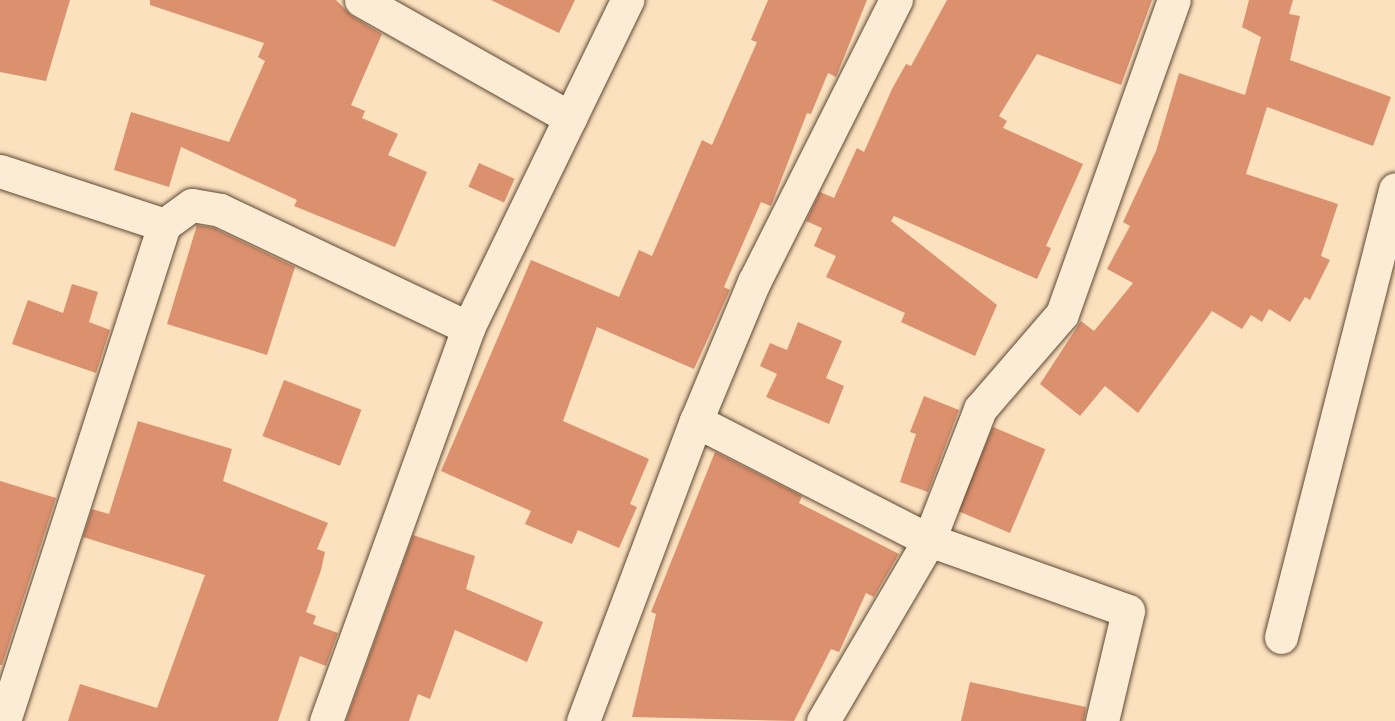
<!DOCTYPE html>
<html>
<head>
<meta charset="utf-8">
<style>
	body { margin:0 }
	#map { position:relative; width:1395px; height:721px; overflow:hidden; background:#fce1be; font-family:"IM FELL DW Pica",serif }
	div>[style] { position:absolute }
	.building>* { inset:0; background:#db906e; transform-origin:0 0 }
	.roads { filter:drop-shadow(0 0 2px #5d4833) drop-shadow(0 0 2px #5d4833) }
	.minor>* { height:33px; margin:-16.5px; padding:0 16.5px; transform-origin:16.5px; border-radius:16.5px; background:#fdecd5 }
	span { translate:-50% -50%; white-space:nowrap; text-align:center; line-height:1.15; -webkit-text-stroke:6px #fdecd5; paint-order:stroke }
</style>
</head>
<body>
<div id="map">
	<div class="building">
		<div style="clip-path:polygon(0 0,70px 0,46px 81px,0 72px)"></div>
		<div style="clip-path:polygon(150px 0,336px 0,352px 16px,382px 34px,351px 105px,365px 111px,362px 118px,398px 134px,388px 155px,427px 172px,395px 247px,294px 206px,297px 200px,181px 147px,169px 187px,114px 170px,131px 112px,229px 142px,265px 61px,258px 57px,264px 43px,150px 5px)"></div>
		<div style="clip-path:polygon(491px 0,575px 0,559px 33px)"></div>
		<div style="clip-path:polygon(768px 0,867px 0,836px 77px,828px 73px,811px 114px,807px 113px,771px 206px,761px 202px,724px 287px,730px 290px,694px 369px,597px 327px,563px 421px,649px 459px,630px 504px,637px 507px,619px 548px,578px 530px,572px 544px,525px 524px,531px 511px,441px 471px,531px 260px,619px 297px,639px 250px,652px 256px,702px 140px,712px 145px,757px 42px,751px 40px)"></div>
		<div style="clip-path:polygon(947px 0,1152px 0,1121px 85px,1037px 54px,999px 116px,1007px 121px,1003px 128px,1083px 164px,1046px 246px,1051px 248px,1037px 279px,894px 216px,891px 221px,997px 305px,975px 356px,901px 322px,905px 313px,826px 277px,836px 256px,814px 246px,822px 228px,806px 221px,820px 192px,834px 198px,857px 148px,864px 152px,892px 89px,906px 64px,911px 66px)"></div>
		<div style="clip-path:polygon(1249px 0,1293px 0,1289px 14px,1300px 16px,1290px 60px,1391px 97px,1373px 146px,1267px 107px,1246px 174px,1338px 204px,1321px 256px,1330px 260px,1310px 300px,1305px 297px,1290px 322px,1269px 309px,1262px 322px,1251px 315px,1242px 329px,1212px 311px,1138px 413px,1105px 386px,1080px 416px,1040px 384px,1081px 321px,1094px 331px,1133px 283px,1107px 269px,1130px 226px,1123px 222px,1156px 151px,1179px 73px,1245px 95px,1261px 37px,1242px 27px)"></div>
		<div style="left:479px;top:163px;width:39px;height:26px;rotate:24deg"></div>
		<div style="clip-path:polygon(197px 225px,214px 228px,295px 267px,267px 355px,167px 324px)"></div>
		<div style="clip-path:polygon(72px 284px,98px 292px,89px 322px,110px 330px,96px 373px,12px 344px,28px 300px,63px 313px)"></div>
		<div style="clip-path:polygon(798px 322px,842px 341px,826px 378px,844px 386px,829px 424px,766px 397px,777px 374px,760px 366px,770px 343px,787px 350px)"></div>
		<div style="left:284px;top:380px;width:83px;height:60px;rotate:21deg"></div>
		<div style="clip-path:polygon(924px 396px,959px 410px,928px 492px,900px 482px,916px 434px,910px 432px)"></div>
		<div style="clip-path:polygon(138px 421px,232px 449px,223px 481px,328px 523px,317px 549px,325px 552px,321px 570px,306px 612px,316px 616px,313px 624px,338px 633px,326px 666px,300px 656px,278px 721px,68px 721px,80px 684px,157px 708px,205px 575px,83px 537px,92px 509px,109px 514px)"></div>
		<div style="left:993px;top:427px;width:57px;height:91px;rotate:23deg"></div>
		<div style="clip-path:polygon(715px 452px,802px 496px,799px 503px,899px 554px,874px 597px,866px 593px,839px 652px,831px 649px,794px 721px,632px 717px,656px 614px,651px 612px)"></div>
		<div style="clip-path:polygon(0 481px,56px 498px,2px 665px,0 665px)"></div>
		<div style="clip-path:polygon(413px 535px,475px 556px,466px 589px,543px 622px,527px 662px,455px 630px,430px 699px,418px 694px,409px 721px,346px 721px)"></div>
		<div style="clip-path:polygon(970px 682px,1086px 707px,1084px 721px,961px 721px)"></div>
	</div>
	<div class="roads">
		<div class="minor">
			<div style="left:361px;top:0;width:240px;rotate:29.4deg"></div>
			<div style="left:0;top:171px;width:173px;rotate:18.2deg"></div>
			<div style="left:696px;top:421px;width:262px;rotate:27.1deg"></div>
			<div style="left:929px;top:540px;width:211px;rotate:19.6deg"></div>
			<div style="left:1128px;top:611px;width:113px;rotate:103.3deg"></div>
			<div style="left:1281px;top:637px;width:462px;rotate:-75.7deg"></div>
			<div style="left:4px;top:721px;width:521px;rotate:-72.12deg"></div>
			<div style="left:164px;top:225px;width:34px;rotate:-36deg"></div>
			<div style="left:192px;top:205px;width:28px;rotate:10deg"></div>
			<div style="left:220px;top:210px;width:275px;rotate:25.4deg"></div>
			<div style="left:326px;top:721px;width:418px;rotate:-70.1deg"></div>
			<div style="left:468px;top:328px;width:365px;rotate:-64.1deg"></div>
			<div style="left:583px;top:721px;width:321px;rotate:-69.4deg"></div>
			<div style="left:696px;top:421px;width:151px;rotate:-67.4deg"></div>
			<div style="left:754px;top:282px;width:316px;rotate:-63.3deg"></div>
			<div style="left:823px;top:721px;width:210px;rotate:-59.6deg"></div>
			<div style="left:929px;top:540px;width:141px;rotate:-68.7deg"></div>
			<div style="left:980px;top:409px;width:125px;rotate:-49.2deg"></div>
			<div style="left:1062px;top:314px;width:333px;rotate:-70.4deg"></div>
		</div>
	</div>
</div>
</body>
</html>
